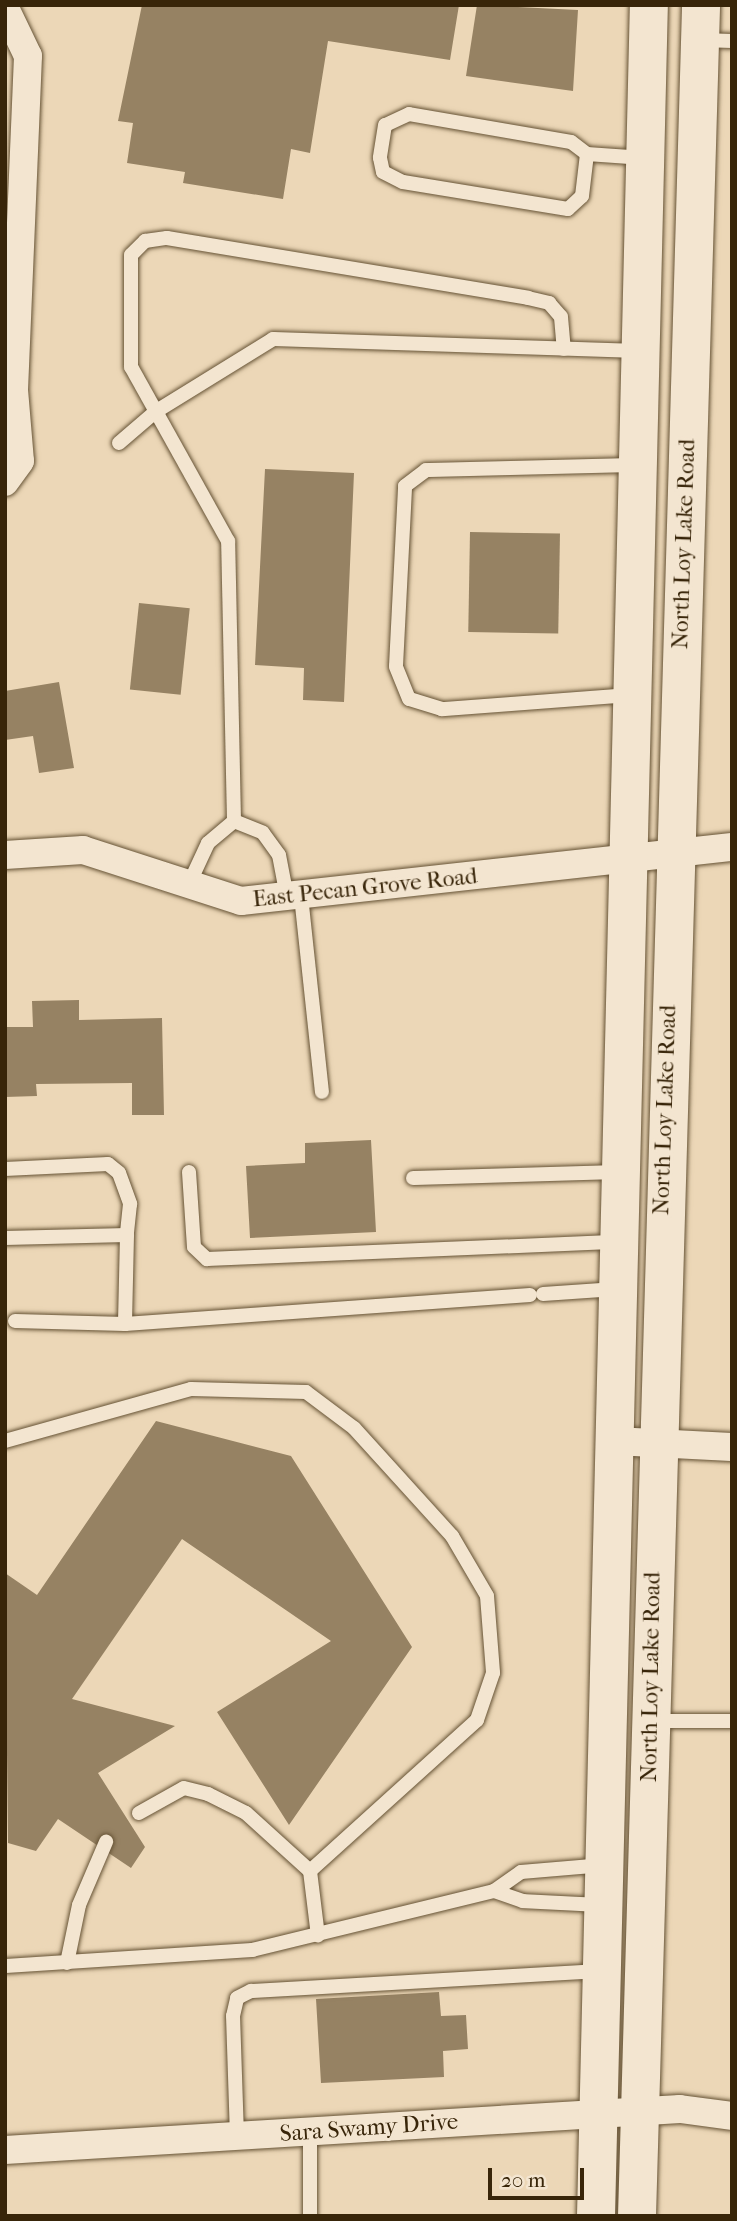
<!DOCTYPE html>
<html>
<head>
<meta charset="utf-8">
<style>
	body { margin:0 }
	#map { position:relative; width:737px; height:2221px; overflow:hidden; background:#ecd7b7; font-family:"IM FELL French Canon",serif }
	div>[style] { position:absolute }
	.building>* { inset:0; background:#968263; transform-origin:0 0 }
	.roads { filter:drop-shadow(0 0 2px #655234) drop-shadow(0 0 2px #655234) }
	.lane>* { height:14px; margin:-7px; padding:0 7px; transform-origin:7px; border-radius:7px; background:#f3e5d0 }
	.street>* { height:28px; margin:-14px; padding:0 14px; transform-origin:14px; border-radius:14px; background:#f3e5d0 }
	.secondary>* { height:38px; margin:-19px; padding:0 19px; transform-origin:19px; border-radius:19px; background:#f3e5d0 }
	span { translate:-50% -50%; white-space:nowrap; text-align:center; line-height:1.15; -webkit-text-stroke:6px #f3e5d0; paint-order:stroke }
	.street-label { font-size:23px; color:#382509 }
	.frame { position:absolute; inset:0; border:7px solid #382509; pointer-events:none }
	.scale { position:absolute; left:488px; top:2168px; width:96px; height:32px; box-sizing:border-box; border:4px solid #382509; border-top:0; padding-left:9px; font-size:21px; line-height:24px; white-space:nowrap; color:#382509; -webkit-text-stroke:5px #f3e5d0; paint-order:stroke }
</style>
</head>
<body>
<div id="map">
	<div class="building">
		<div style="clip-path:polygon(142px 5px,459px 5px,450px 60px,328px 41px,310px 153px,291px 149px,283px 199px,183px 183px,185px 172px,127px 163px,133px 123px,118px 121px)"></div>
		<div style="clip-path:polygon(477px 5px,578px 10px,573px 91px,466px 76px)"></div>
		<div style="clip-path:polygon(265px 469px,354px 473px,344px 702px,303px 700px,304px 668px,255px 665px)"></div>
		<div style="left:470px;top:532px;width:90px;height:100px;rotate:1deg"></div>
		<div style="left:139px;top:603px;width:51px;height:87px;rotate:6deg"></div>
		<div style="clip-path:polygon(59px 682px,74px 768px,39px 773px,33px 736px,5px 740px,5px 691px)"></div>
		<div style="clip-path:polygon(79px 1000px,79px 1020px,162px 1018px,164px 1115px,132px 1115px,132px 1083px,36px 1084px,37px 1096px,5px 1097px,5px 1027px,33px 1027px,32px 1001px)"></div>
		<div style="clip-path:polygon(371px 1140px,376px 1232px,250px 1238px,246px 1166px,305px 1163px,305px 1143px)"></div>
		<div style="clip-path:polygon(156px 1421px,291px 1456px,412px 1647px,289px 1825px,217px 1712px,331px 1641px,182px 1539px,72px 1699px,175px 1726px,98px 1773px,145px 1847px,131px 1868px,58px 1819px,36px 1851px,8px 1843px,5px 1573px,37px 1595px)"></div>
		<div style="clip-path:polygon(439px 1992px,441px 2016px,466px 2015px,468px 2049px,443px 2051px,444px 2077px,321px 2083px,316px 1999px)"></div>
	</div>
	<div class="roads">
		<div class="lane">
			<div style="left:702px;top:40px;width:30px;rotate:2deg"></div>
			<div style="left:587px;top:154px;width:20px;rotate:-143deg"></div>
			<div style="left:571px;top:142px;width:164px;rotate:-170.2deg"></div>
			<div style="left:409px;top:114px;width:26px;rotate:155deg"></div>
			<div style="left:385px;top:125px;width:33px;rotate:99deg"></div>
			<div style="left:380px;top:158px;width:14px;rotate:78deg"></div>
			<div style="left:383px;top:172px;width:22px;rotate:27deg"></div>
			<div style="left:403px;top:182px;width:167px;rotate:9.3deg"></div>
			<div style="left:568px;top:209px;width:19px;rotate:-43deg"></div>
			<div style="left:582px;top:196px;width:42px;rotate:-83.2deg"></div>
			<div style="left:587px;top:154px;width:57px;rotate:4deg"></div>
			<div style="left:119px;top:443px;width:48px;rotate:-40.7deg"></div>
			<div style="left:155px;top:412px;width:139px;rotate:-31.7deg"></div>
			<div style="left:273px;top:339px;width:366px;rotate:1.9deg"></div>
			<div style="left:630px;top:695px;width:189px;rotate:175.7deg"></div>
			<div style="left:442px;top:709px;width:34px;rotate:-163deg"></div>
			<div style="left:409px;top:699px;width:35px;rotate:-112deg"></div>
			<div style="left:396px;top:666px;width:180px;rotate:-87.1deg"></div>
			<div style="left:405px;top:486px;width:26px;rotate:-37deg"></div>
			<div style="left:426px;top:470px;width:210px;rotate:-1.4deg"></div>
			<div style="left:234px;top:821px;width:31px;rotate:22deg"></div>
			<div style="left:263px;top:833px;width:27px;rotate:54deg"></div>
			<div style="left:279px;top:855px;width:43px;rotate:79.2deg"></div>
			<div style="left:189px;top:884px;width:45px;rotate:-65.1deg"></div>
			<div style="left:208px;top:843px;width:34px;rotate:-40deg"></div>
			<div style="left:234px;top:821px;width:280px;rotate:-91.2deg"></div>
			<div style="left:228px;top:541px;width:199px;rotate:-119.1deg"></div>
			<div style="left:131px;top:367px;width:112px;rotate:-90deg"></div>
			<div style="left:131px;top:255px;width:20px;rotate:-45deg"></div>
			<div style="left:145px;top:241px;width:22px;rotate:-8deg"></div>
			<div style="left:167px;top:238px;width:366px;rotate:9.4deg"></div>
			<div style="left:528px;top:298px;width:22px;rotate:13deg"></div>
			<div style="left:549px;top:303px;width:18px;rotate:49deg"></div>
			<div style="left:561px;top:317px;width:32px;rotate:85deg"></div>
			<div style="left:301px;top:896px;width:197px;rotate:83.9deg"></div>
			<div style="left:5px;top:1169px;width:103px;rotate:-2.8deg"></div>
			<div style="left:108px;top:1164px;width:14px;rotate:39deg"></div>
			<div style="left:119px;top:1173px;width:33px;rotate:70deg"></div>
			<div style="left:130px;top:1204px;width:31px;rotate:96deg"></div>
			<div style="left:189px;top:1172px;width:75px;rotate:86.2deg"></div>
			<div style="left:194px;top:1247px;width:18px;rotate:43deg"></div>
			<div style="left:207px;top:1259px;width:410px;rotate:-2.4deg"></div>
			<div style="left:413px;top:1178px;width:206px;rotate:-1.7deg"></div>
			<div style="left:5px;top:1238px;width:122px;rotate:-1.4deg"></div>
			<div style="left:127px;top:1235px;width:89px;rotate:91.3deg"></div>
			<div style="left:543px;top:1294px;width:73px;rotate:-3.9deg"></div>
			<div style="left:15px;top:1321px;width:110px;rotate:1.6deg"></div>
			<div style="left:125px;top:1324px;width:406px;rotate:-4.1deg"></div>
			<div style="left:5px;top:1441px;width:193px;rotate:-15.6deg"></div>
			<div style="left:191px;top:1389px;width:115px;rotate:1.5deg"></div>
			<div style="left:306px;top:1392px;width:60px;rotate:36.9deg"></div>
			<div style="left:354px;top:1428px;width:146px;rotate:47.8deg"></div>
			<div style="left:452px;top:1536px;width:69px;rotate:59.7deg"></div>
			<div style="left:487px;top:1596px;width:77px;rotate:85.5deg"></div>
			<div style="left:493px;top:1673px;width:50px;rotate:108.8deg"></div>
			<div style="left:477px;top:1720px;width:225px;rotate:137.9deg"></div>
			<div style="left:310px;top:1871px;width:65px;rotate:83deg"></div>
			<div style="left:653px;top:1721px;width:79px"></div>
			<div style="left:139px;top:1813px;width:51px;rotate:-29.1deg"></div>
			<div style="left:184px;top:1788px;width:25px;rotate:14deg"></div>
			<div style="left:208px;top:1794px;width:42px;rotate:26.6deg"></div>
			<div style="left:246px;top:1813px;width:86px;rotate:42.2deg"></div>
			<div style="left:494px;top:1891px;width:31px;rotate:19deg"></div>
			<div style="left:523px;top:1901px;width:80px;rotate:2.9deg"></div>
			<div style="left:67px;top:1963px;width:59px;rotate:-78.3deg"></div>
			<div style="left:79px;top:1905px;width:69px;rotate:-66.8deg"></div>
			<div style="left:5px;top:1966px;width:248px;rotate:-3.7deg"></div>
			<div style="left:252px;top:1950px;width:249px;rotate:-13.7deg"></div>
			<div style="left:494px;top:1891px;width:33px;rotate:-35deg"></div>
			<div style="left:521px;top:1872px;width:83px;rotate:-4.8deg"></div>
			<div style="left:237px;top:2136px;width:120px;rotate:-91.9deg"></div>
			<div style="left:233px;top:2016px;width:18px;rotate:-77deg"></div>
			<div style="left:237px;top:1998px;width:16px;rotate:-27deg"></div>
			<div style="left:251px;top:1991px;width:351px;rotate:-3.3deg"></div>
			<div style="left:310px;top:2216px;width:83px;rotate:-90deg"></div>
		</div>
		<div class="street">
			<div style="left:5px;top:8px;width:53px;rotate:64.4deg"></div>
			<div style="left:28px;top:56px;width:334px;rotate:92.4deg"></div>
			<div style="left:14px;top:390px;width:71px;rotate:85.2deg"></div>
			<div style="left:20px;top:461px;width:26px;rotate:126deg"></div>
			<div style="left:5px;top:855px;width:78px;rotate:-3.7deg"></div>
			<div style="left:83px;top:850px;width:166px;rotate:17.9deg"></div>
			<div style="left:241px;top:901px;width:494px;rotate:-6.3deg"></div>
			<div style="left:614px;top:1441px;width:118px;rotate:2.9deg"></div>
			<div style="left:5px;top:2150px;width:676px;rotate:-3.48deg"></div>
			<div style="left:680px;top:2109px;width:52px;rotate:7.7deg"></div>
		</div>
		<div class="secondary">
			<div style="left:596px;top:2216px;width:2212px;rotate:-88.63deg"></div>
			<div style="left:637px;top:2216px;width:2212px;rotate:-88.34deg"></div>
		</div>
	</div>
	<div class="street-label">
		<span style="left:684px;top:544px;rotate:-88deg">North Loy Lake Road</span>
		<span style="left:365px;top:888px;rotate:-6deg">East Pecan Grove Road</span>
		<span style="left:665px;top:1110px;rotate:-88deg">North Loy Lake Road</span>
		<span style="left:651px;top:1677px;rotate:-89deg">North Loy Lake Road</span>
		<span style="left:369px;top:2128px;rotate:-4deg">Sara Swamy Drive</span>
	</div>
	<div class="frame"></div>
	<div class="scale">20 m</div>
</div>
</body>
</html>
